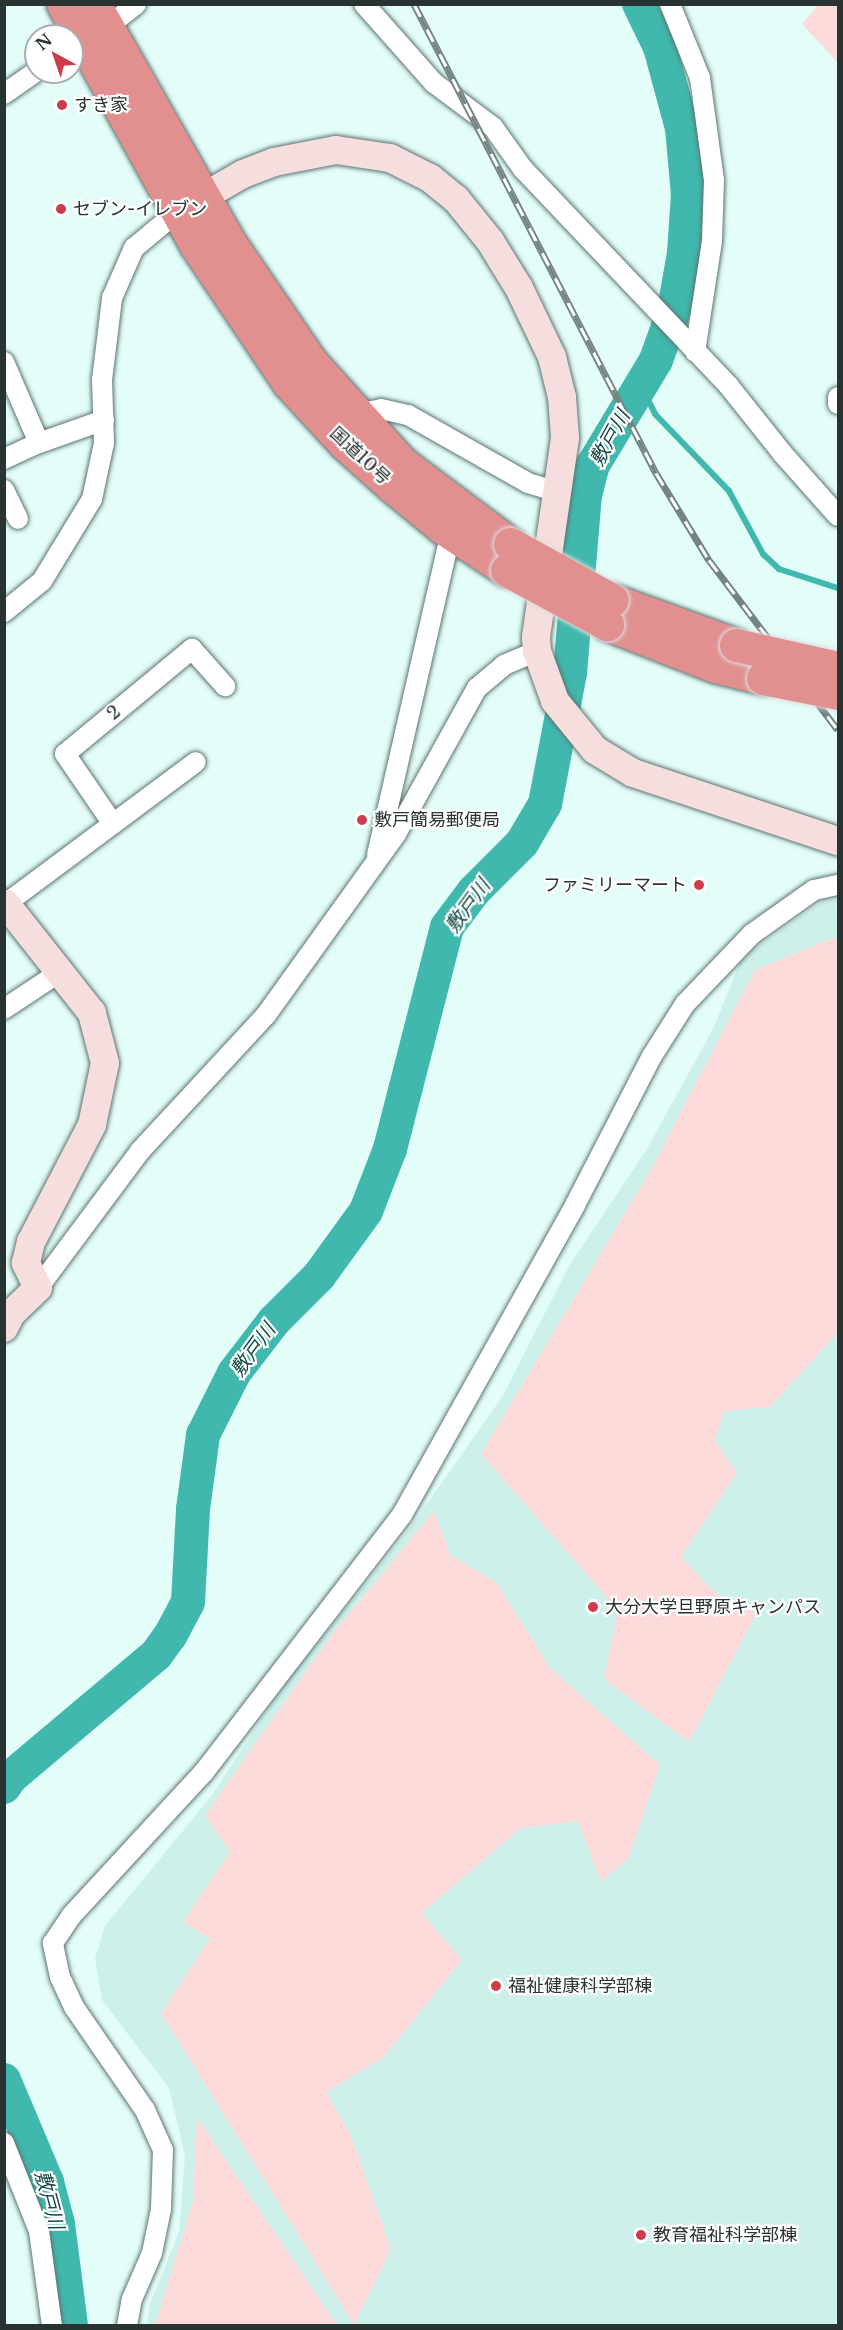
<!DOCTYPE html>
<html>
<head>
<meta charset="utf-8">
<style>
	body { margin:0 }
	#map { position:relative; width:843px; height:2330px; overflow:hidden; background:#e3fdf9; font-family:"Libre Baskerville","Noto Sans JP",serif }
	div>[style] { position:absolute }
	.built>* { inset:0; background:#cdf0eb }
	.green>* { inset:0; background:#fddbda }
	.stream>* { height:6px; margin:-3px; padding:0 3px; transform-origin:3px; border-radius:3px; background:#41b8ad }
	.river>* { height:34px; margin:-17px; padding:0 17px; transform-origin:17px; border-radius:17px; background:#41b8ad }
	.roads { filter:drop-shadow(0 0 2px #5d7471) drop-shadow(0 0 2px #5d7471) }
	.street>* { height:20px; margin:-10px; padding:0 10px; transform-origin:10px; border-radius:10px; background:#fff }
	.secondary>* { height:28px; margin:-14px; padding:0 14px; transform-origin:14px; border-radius:14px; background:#f6ddde }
	.highway>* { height:33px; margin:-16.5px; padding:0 16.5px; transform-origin:16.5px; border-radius:16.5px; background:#e28f90 }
	.rail>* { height:7px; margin-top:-3.5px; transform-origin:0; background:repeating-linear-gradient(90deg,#fff 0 14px,#748482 0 28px); box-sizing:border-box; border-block:2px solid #748482 }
	.bridges { filter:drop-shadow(0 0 2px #dddede) drop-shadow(0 0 2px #dddede) }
	.highway-bridge>* { height:33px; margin:-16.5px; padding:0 16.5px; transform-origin:16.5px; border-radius:16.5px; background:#e28f90 }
	.dots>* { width:16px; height:16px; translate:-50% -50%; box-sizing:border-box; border:3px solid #fff; border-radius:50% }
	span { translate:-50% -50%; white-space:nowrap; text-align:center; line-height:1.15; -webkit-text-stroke:4.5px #fff; paint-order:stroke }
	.poi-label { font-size:18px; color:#293332 }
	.left { translate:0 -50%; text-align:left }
	.right { translate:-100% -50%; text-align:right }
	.street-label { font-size:18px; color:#293332 }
	.water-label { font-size:20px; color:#174a46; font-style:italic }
	.frame { position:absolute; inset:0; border:6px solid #293332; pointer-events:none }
	.north { position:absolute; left:24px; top:24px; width:60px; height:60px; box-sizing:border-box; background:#fff; border:2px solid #a9adad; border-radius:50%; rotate:320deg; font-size:16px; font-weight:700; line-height:24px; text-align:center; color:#293332 }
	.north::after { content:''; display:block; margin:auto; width:21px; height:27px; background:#cc3c4a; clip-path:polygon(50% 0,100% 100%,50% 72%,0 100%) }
</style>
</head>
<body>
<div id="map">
	<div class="built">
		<div style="clip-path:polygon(825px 899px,838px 900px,838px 2325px,147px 2325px,150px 2304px,179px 2232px,185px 2156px,169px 2088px,102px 2000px,95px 1959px,105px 1926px,212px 1795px,284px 1685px,410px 1528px,502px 1397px,569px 1266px,647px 1149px,714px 1027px,742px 957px)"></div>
	</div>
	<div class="green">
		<div style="clip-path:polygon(818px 5px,838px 5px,838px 63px,802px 24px)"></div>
		<div style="clip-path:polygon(833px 938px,838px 940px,838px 1333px,770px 1407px,724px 1411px,715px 1441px,737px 1473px,681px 1557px,714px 1592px,756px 1614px,689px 1742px,604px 1679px,618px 1610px,481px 1454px,649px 1173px,755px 970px)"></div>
		<div style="clip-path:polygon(434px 1511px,450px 1555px,496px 1582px,551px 1669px,660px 1765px,629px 1857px,601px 1882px,578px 1821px,521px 1828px,422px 1913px,462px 1960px,383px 2058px,326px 2092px,350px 2134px,391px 2249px,354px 2325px,161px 2013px,210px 1939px,183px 1922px,230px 1852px,205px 1815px,333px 1633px)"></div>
		<div style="clip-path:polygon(197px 2117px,337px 2325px,155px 2325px,193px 2201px)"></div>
	</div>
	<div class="stream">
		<div style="left:642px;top:388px;width:29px;rotate:63deg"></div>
		<div style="left:655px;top:414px;width:107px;rotate:46.1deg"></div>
		<div style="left:729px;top:491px;width:72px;rotate:61.6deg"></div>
		<div style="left:763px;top:554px;width:22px;rotate:43deg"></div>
		<div style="left:779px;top:569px;width:62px;rotate:17.9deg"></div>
	</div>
	<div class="river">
		<div style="left:4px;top:1787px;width:12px;rotate:-55deg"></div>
		<div style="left:11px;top:1777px;width:189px;rotate:-40.1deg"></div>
		<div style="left:156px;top:1655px;width:24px;rotate:-54deg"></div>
		<div style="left:170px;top:1636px;width:38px;rotate:-62deg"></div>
		<div style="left:188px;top:1602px;width:93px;rotate:-86.9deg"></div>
		<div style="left:193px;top:1509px;width:75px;rotate:-82.3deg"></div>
		<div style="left:203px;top:1435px;width:69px;rotate:-63.4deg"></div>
		<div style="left:234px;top:1373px;width:66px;rotate:-52.4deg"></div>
		<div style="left:274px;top:1321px;width:64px;rotate:-45deg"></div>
		<div style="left:319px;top:1276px;width:80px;rotate:-54.1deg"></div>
		<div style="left:366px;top:1211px;width:66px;rotate:-68.8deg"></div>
		<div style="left:390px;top:1149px;width:229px;rotate:-75.6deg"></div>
		<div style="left:447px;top:927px;width:45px;rotate:-53.1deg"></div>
		<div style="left:474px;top:891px;width:68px;rotate:-45deg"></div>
		<div style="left:522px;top:843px;width:45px;rotate:-59.5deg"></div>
		<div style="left:545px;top:804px;width:133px;rotate:-79.2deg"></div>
		<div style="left:570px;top:673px;width:178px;rotate:-85.2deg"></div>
		<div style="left:585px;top:496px;width:32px;rotate:-76deg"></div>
		<div style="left:593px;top:465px;width:122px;rotate:-59deg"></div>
		<div style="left:656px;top:360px;width:53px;rotate:-70.2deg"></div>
		<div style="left:674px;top:310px;width:58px;rotate:-80deg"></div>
		<div style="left:684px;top:253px;width:58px;rotate:-86.1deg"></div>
		<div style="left:688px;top:195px;width:67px;rotate:-95.1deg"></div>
		<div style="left:682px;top:128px;width:84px;rotate:-105.2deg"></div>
		<div style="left:660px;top:47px;width:48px;rotate:-116deg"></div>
		<div style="left:4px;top:2080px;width:111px;rotate:67.1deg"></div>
		<div style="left:47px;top:2182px;width:43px;rotate:75.3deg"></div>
		<div style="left:58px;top:2224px;width:103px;rotate:82.7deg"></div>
	</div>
	<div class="roads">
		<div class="street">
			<div style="left:364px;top:4px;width:106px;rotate:48.5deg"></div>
			<div style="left:434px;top:83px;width:74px;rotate:36.7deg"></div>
			<div style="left:493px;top:127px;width:52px;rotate:54.5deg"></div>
			<div style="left:523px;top:169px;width:298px;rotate:46.5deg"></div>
			<div style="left:728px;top:385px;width:87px;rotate:51.5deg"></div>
			<div style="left:782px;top:453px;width:84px;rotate:48.4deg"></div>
			<div style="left:670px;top:4px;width:80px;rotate:67.9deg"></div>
			<div style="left:700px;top:78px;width:103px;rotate:82.2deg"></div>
			<div style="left:714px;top:180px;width:61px;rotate:91.9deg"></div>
			<div style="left:712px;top:241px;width:112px;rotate:98.7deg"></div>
			<div style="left:107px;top:27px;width:37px;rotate:-38deg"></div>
			<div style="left:4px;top:94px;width:39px;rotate:-35deg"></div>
			<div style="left:4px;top:362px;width:88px;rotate:66.6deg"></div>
			<div style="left:39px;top:443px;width:69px;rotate:-19.5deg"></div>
			<div style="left:838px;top:397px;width:7px;rotate:90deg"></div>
			<div style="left:356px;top:414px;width:25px;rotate:-11deg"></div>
			<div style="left:381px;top:409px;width:28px;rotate:13deg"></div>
			<div style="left:408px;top:415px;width:138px;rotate:29.5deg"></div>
			<div style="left:528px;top:483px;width:30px;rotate:17deg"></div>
			<div style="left:4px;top:459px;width:38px;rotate:-25deg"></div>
			<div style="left:4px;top:490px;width:32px;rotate:64deg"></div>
			<div style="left:4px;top:612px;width:49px;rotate:-39.2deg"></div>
			<div style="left:42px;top:581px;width:96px;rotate:-58.6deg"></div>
			<div style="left:92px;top:499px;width:57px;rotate:-77.9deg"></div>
			<div style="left:104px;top:443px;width:63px;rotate:-91.8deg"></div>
			<div style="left:102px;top:380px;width:83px;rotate:-83deg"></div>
			<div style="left:112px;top:298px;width:55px;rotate:-66.3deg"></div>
			<div style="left:134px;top:248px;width:56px;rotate:-39.9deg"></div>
			<div style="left:113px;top:824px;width:85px;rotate:-124.4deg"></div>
			<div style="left:65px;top:754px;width:165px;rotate:-39.6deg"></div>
			<div style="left:192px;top:649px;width:50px;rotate:48.3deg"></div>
			<div style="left:377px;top:855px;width:330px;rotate:-77.1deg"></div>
			<div style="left:4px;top:905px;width:239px;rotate:-36.7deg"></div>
			<div style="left:4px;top:1009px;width:67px;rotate:-33.5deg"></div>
			<div style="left:38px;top:1288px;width:171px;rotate:-53.3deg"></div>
			<div style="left:140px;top:1151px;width:185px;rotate:-47.2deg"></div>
			<div style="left:266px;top:1015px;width:223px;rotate:-54.3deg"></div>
			<div style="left:396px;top:834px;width:167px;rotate:-61deg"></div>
			<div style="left:477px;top:688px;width:35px;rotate:-40deg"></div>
			<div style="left:504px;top:665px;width:36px;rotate:-23deg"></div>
			<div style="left:4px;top:2143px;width:95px;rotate:68.3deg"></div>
			<div style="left:39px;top:2231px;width:96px;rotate:82.2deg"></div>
			<div style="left:127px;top:2326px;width:27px;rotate:-80deg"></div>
			<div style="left:132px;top:2299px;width:50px;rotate:-66.5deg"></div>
			<div style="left:152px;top:2253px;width:45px;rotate:-78.4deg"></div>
			<div style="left:161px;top:2209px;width:59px;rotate:-88.1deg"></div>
			<div style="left:163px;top:2150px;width:44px;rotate:-114.2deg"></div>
			<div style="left:145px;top:2110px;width:125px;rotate:-124.6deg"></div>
			<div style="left:74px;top:2007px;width:33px;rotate:-115deg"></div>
			<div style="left:60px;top:1977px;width:35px;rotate:-102deg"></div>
			<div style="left:53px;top:1943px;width:32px;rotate:-56deg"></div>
			<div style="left:71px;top:1916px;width:196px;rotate:-47.3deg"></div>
			<div style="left:204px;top:1772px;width:324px;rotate:-52.4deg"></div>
			<div style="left:402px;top:1515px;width:355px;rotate:-60.8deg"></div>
			<div style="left:575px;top:1205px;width:168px;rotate:-62.7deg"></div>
			<div style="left:652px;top:1056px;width:62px;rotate:-57.6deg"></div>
			<div style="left:685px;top:1004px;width:97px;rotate:-46.3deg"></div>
			<div style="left:752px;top:934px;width:76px;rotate:-35.4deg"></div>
			<div style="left:814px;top:890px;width:25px;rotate:-12deg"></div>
		</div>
		<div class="secondary">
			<div style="left:184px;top:208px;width:68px;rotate:-30deg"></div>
			<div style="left:243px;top:174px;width:33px;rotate:-21deg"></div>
			<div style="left:274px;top:162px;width:63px;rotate:-11deg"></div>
			<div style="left:336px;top:150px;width:55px;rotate:8.4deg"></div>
			<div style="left:390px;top:158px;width:45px;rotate:26.6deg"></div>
			<div style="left:430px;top:178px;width:33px;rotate:39deg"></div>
			<div style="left:456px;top:199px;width:54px;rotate:51deg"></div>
			<div style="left:490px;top:241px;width:55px;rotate:58.3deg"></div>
			<div style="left:519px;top:288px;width:76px;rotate:64.4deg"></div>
			<div style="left:552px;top:357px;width:41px;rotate:76deg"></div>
			<div style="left:562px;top:397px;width:41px;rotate:85.8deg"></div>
			<div style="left:565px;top:438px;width:201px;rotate:98.3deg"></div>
			<div style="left:536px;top:637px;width:14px;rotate:86deg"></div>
			<div style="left:537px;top:651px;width:53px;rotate:70.2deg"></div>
			<div style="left:555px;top:701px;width:63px;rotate:50.8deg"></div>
			<div style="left:595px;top:750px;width:44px;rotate:31.2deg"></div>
			<div style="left:633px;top:773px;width:216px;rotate:18.4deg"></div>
			<div style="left:4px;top:1328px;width:16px;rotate:-63deg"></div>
			<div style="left:11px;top:1314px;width:37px;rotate:-44deg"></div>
			<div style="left:38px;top:1288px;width:28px;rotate:-116deg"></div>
			<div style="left:26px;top:1263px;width:22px;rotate:-77deg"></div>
			<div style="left:31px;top:1242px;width:132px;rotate:-62.5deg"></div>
			<div style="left:92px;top:1125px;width:63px;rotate:-78.2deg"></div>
			<div style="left:105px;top:1063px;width:52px;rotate:-104.6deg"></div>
			<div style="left:92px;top:1013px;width:139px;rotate:-128.3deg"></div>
		</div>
		<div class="highway">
			<div style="left:63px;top:4px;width:275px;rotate:61.1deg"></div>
			<div style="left:196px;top:245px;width:165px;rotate:56.1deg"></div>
			<div style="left:288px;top:382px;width:83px;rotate:47.4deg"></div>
			<div style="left:344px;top:443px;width:64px;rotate:41.9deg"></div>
			<div style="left:392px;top:486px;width:65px;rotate:39.4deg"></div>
			<div style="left:442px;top:527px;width:78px;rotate:33.5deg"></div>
			<div style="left:94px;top:4px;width:274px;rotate:60.4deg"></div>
			<div style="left:229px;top:242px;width:145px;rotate:55.7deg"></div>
			<div style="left:311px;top:362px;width:136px;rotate:48deg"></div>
			<div style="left:402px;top:463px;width:135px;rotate:36.9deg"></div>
			<div style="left:612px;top:600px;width:132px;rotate:19.9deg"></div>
			<div style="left:607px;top:624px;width:116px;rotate:21.3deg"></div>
			<div style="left:715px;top:666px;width:49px;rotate:14deg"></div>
		</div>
	</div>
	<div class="rail">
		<div style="left:414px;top:4px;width:528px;rotate:62.71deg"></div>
		<div style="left:656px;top:473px;width:102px;rotate:58.7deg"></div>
		<div style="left:709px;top:560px;width:213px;rotate:52.8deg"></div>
	</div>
	<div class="bridges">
		<div class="highway-bridge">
			<div style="left:510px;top:544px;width:116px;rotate:28.8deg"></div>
			<div style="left:507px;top:570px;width:114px;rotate:28.4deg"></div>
			<div style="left:736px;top:645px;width:105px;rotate:12.7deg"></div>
			<div style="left:763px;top:678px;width:76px;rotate:11.3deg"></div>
		</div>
	</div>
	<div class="dots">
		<div style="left:62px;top:105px;background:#cc3c4a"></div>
		<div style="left:61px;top:209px;background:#cc3c4a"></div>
		<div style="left:362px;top:820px;background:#cc3c4a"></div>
		<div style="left:699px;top:885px;background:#cc3c4a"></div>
		<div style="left:593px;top:1607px;background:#cc3c4a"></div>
		<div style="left:496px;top:1986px;background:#cc3c4a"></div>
		<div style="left:641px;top:2235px;background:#cc3c4a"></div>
	</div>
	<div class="poi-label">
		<span class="left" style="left:74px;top:105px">すき家</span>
		<span class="left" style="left:73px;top:209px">セブン-イレブン</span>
		<span class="left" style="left:374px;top:820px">敷戸簡易郵便局</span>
		<span class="right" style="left:687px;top:885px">ファミリーマート</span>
		<span class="left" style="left:605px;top:1607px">大分大学旦野原キャンパス</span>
		<span class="left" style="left:508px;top:1986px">福祉健康科学部棟</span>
		<span class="left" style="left:653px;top:2235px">教育福祉科学部棟</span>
	</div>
	<div class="street-label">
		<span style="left:360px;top:456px;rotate:43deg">国道10号</span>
		<span style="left:114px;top:713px;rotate:-39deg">2</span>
	</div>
	<div class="water-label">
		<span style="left:610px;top:438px;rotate:-61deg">敷戸川</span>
		<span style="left:468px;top:906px;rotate:-54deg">敷戸川</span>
		<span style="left:253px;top:1350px;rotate:-54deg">敷戸川</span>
		<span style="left:49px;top:2200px;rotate:75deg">敷戸川</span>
	</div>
	<div class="frame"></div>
	<div class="north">N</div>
</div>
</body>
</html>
